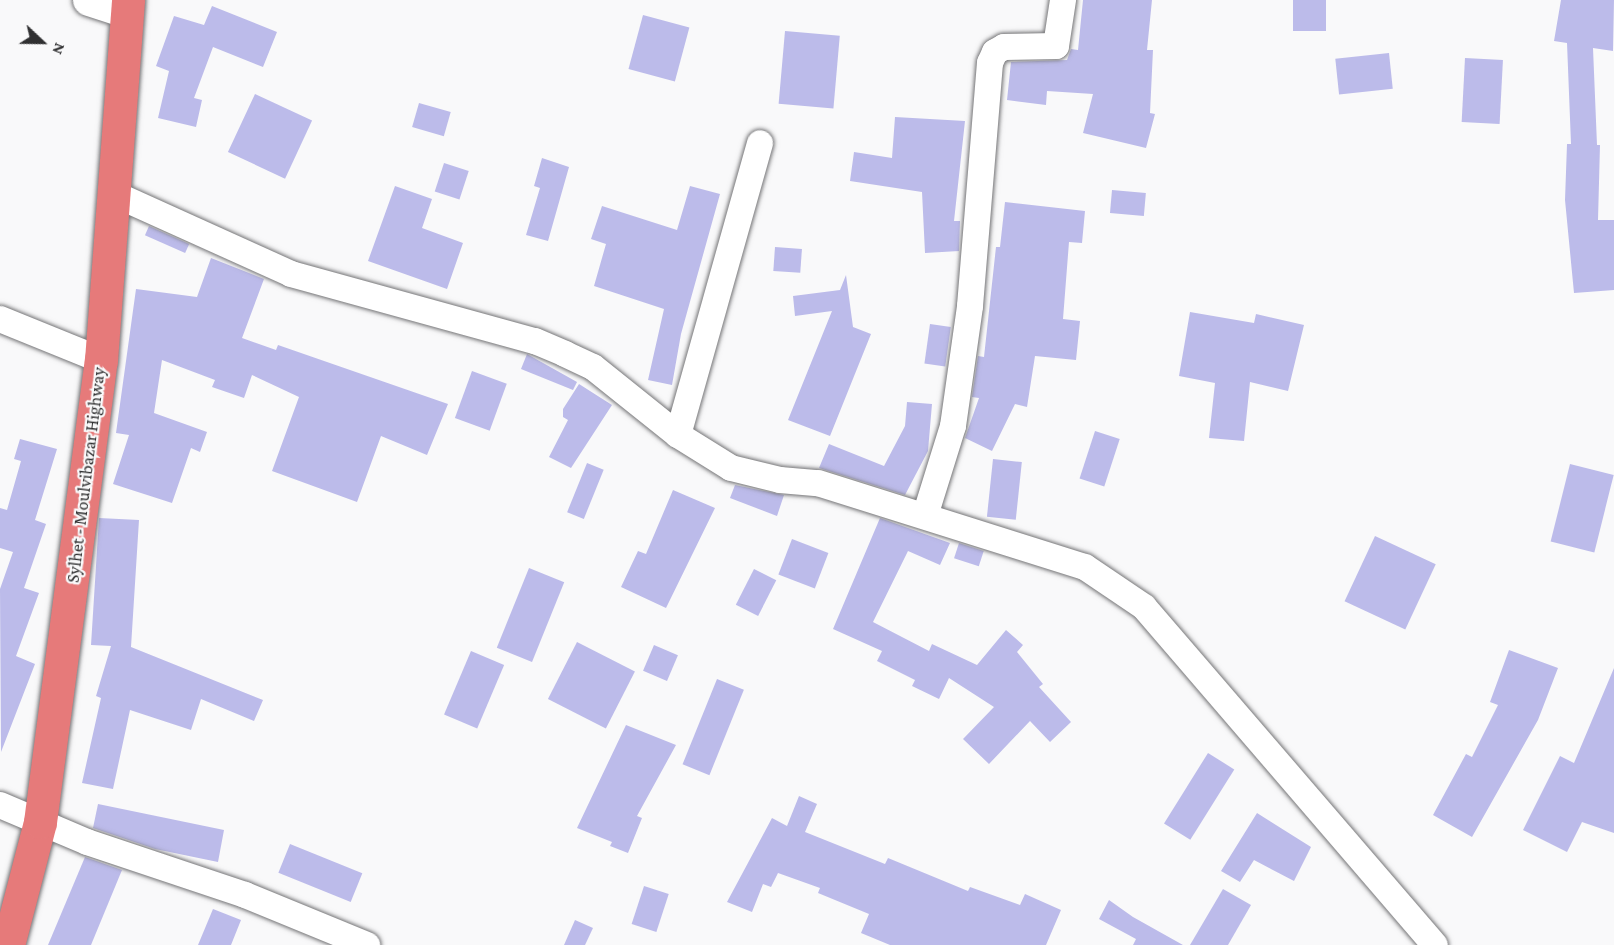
<!DOCTYPE html>
<html>
<head>
<meta charset="utf-8">
<style>
	body { margin:0 }
	#map { position:relative; width:1614px; height:945px; overflow:hidden; background:#f9f9fa; font-family:"Crimson Pro",serif }
	div>[style] { position:absolute }
	.building>* { inset:0; background:#bcbbea; transform-origin:0 0 }
	.roads { filter:drop-shadow(0 0 2px #757577) drop-shadow(0 0 2px #757577) }
	.minor>* { height:26px; margin:-13px; padding:0 13px; transform-origin:13px; border-radius:13px; background:#fff }
	.tertiary>* { height:32px; margin:-16px; padding:0 16px; transform-origin:16px; border-radius:16px; background:#fff }
	.trunk>* { height:33px; margin:-16.5px; padding:0 16.5px; transform-origin:16.5px; border-radius:16.5px; background:#e67a7a }
	span { translate:-50% -50%; white-space:nowrap; text-align:center; line-height:1.15; -webkit-text-stroke:4.5px #f9f9fa; paint-order:stroke }
	.street-label { font-size:18px; color:#303031 }
	.north { position:absolute; left:12px; top:12px; width:60px; height:60px; -webkit-text-stroke:4px #f9f9fa; paint-order:stroke; rotate:112deg; font-size:16px; font-weight:700; line-height:24px; text-align:center; color:#303031 }
	.north::after { content:''; display:block; margin:auto; width:21px; height:27px; background:#303031; clip-path:polygon(50% 0,100% 100%,50% 72%,0 100%) }
</style>
</head>
<body>
<div id="map">
	<div class="building">
		<div style="clip-path:polygon(1083px 0,1152px 0,1147px 50px,1153px 50px,1150px 113px,1155px 114px,1146px 148px,1083px 133px,1093px 94px,1047px 91px,1046px 105px,1007px 100px,1011px 62px,1067px 60px,1071px 49px,1078px 50px)"></div>
		<div style="left:1293px;top:0;width:33px;height:31px"></div>
		<div style="clip-path:polygon(1561px 0,1614px 0,1613px 51px,1593px 48px,1597px 145px,1600px 145px,1598px 220px,1614px 220px,1614px 290px,1574px 293px,1565px 200px,1567px 144px,1571px 144px,1567px 43px,1554px 41px)"></div>
		<div style="clip-path:polygon(212px 6px,277px 32px,263px 67px,213px 47px,194px 98px,202px 100px,196px 127px,158px 118px,169px 71px,156px 66px,174px 16px,204px 25px)"></div>
		<div style="left:643px;top:15px;width:48px;height:56px;rotate:15deg"></div>
		<div style="left:785px;top:31px;width:55px;height:73px;rotate:5deg"></div>
		<div style="left:1389px;top:53px;width:36px;height:54px;rotate:84deg"></div>
		<div style="left:1465px;top:58px;width:38px;height:64px;rotate:3deg"></div>
		<div style="left:255px;top:94px;width:63px;height:64px;rotate:25deg"></div>
		<div style="left:419px;top:103px;width:33px;height:25px;rotate:16deg"></div>
		<div style="clip-path:polygon(895px 117px,965px 121px,954px 221px,960px 221px,959px 251px,925px 253px,922px 192px,850px 181px,854px 152px,892px 158px)"></div>
		<div style="clip-path:polygon(542px 158px,569px 167px,548px 241px,526px 235px,540px 188px,534px 186px)"></div>
		<div style="left:444px;top:163px;width:26px;height:30px;rotate:18deg"></div>
		<div style="clip-path:polygon(395px 186px,432px 199px,422px 228px,463px 243px,447px 289px,368px 261px)"></div>
		<div style="clip-path:polygon(690px 186px,720px 194px,681px 334px,672px 385px,648px 380px,664px 309px,594px 286px,606px 244px,591px 239px,602px 206px,677px 230px)"></div>
		<div style="left:1112px;top:190px;width:34px;height:23px;rotate:5deg"></div>
		<div style="clip-path:polygon(1005px 202px,1085px 211px,1082px 243px,1069px 242px,1063px 319px,1080px 321px,1076px 360px,1035px 356px,1027px 407px,1015px 404px,992px 451px,965px 438px,979px 398px,972px 397px,978px 356px,984px 357px,996px 247px,1000px 247px)"></div>
		<div style="left:149px;top:226px;width:44px;height:10px;rotate:24deg"></div>
		<div style="left:775px;top:247px;width:27px;height:24px;rotate:4deg"></div>
		<div style="clip-path:polygon(211px 258px,264px 279px,242px 338px,276px 350px,278px 345px,448px 404px,427px 455px,381px 436px,357px 502px,272px 471px,299px 397px,252px 375px,244px 398px,212px 387px,215px 380px,162px 360px,154px 413px,207px 432px,200px 452px,191px 448px,172px 503px,113px 484px,129px 435px,116px 433px,136px 289px,197px 297px)"></div>
		<div style="clip-path:polygon(846px 275px,853px 327px,871px 334px,830px 436px,788px 420px,832px 311px,795px 316px,793px 296px,840px 290px)"></div>
		<div style="clip-path:polygon(1190px 312px,1254px 323px,1256px 314px,1304px 325px,1288px 391px,1250px 382px,1244px 441px,1209px 438px,1215px 383px,1179px 376px)"></div>
		<div style="left:930px;top:324px;width:21px;height:40px;rotate:8deg"></div>
		<div style="clip-path:polygon(527px 354px,577px 382px,573px 390px,521px 369px)"></div>
		<div style="left:472px;top:371px;width:37px;height:50px;rotate:20deg"></div>
		<div style="clip-path:polygon(579px 384px,612px 405px,571px 468px,549px 457px,568px 420px,563px 417px,563px 409px)"></div>
		<div style="clip-path:polygon(907px 402px,932px 404px,928px 451px,905px 495px,819px 468px,829px 444px,884px 466px,905px 426px)"></div>
		<div style="left:1095px;top:431px;width:26px;height:50px;rotate:18deg"></div>
		<div style="clip-path:polygon(20px 439px,57px 449px,35px 520px,46px 524px,24px 588px,39px 593px,16px 656px,35px 664px,1px 752px,0 589px,13px 552px,0 548px,0 508px,7px 510px,21px 461px,14px 459px)"></div>
		<div style="left:993px;top:459px;width:29px;height:58px;rotate:6deg"></div>
		<div style="left:587px;top:463px;width:18px;height:53px;rotate:22deg"></div>
		<div style="left:1570px;top:464px;width:45px;height:80px;rotate:14deg"></div>
		<div style="clip-path:polygon(735px 485px,784px 495px,777px 516px,730px 498px)"></div>
		<div style="clip-path:polygon(673px 490px,715px 508px,666px 608px,621px 587px,638px 551px,646px 554px)"></div>
		<div style="clip-path:polygon(99px 518px,139px 520px,131px 647px,263px 700px,254px 721px,201px 699px,191px 730px,130px 710px,113px 789px,82px 783px,101px 698px,96px 696px,111px 646px,91px 645px)"></div>
		<div style="clip-path:polygon(880px 518px,950px 543px,940px 565px,908px 551px,873px 622px,929px 651px,932px 644px,977px 665px,1006px 630px,1023px 645px,1017px 652px,1043px 684px,1039px 687px,1071px 722px,1050px 742px,1030px 721px,989px 764px,963px 739px,994px 707px,949px 678px,939px 699px,912px 686px,915px 680px,877px 661px,882px 651px,833px 629px)"></div>
		<div style="left:1375px;top:536px;width:67px;height:72px;rotate:25deg"></div>
		<div style="left:792px;top:539px;width:39px;height:38px;rotate:21deg"></div>
		<div style="left:959px;top:543px;width:26px;height:16px;rotate:18deg"></div>
		<div style="left:529px;top:568px;width:38px;height:86px;rotate:22deg"></div>
		<div style="left:754px;top:569px;width:25px;height:40px;rotate:27deg"></div>
		<div style="left:577px;top:642px;width:65px;height:64px;rotate:27deg"></div>
		<div style="left:654px;top:645px;width:26px;height:28px;rotate:23deg"></div>
		<div style="clip-path:polygon(1509px 650px,1558px 668px,1538px 720px,1472px 837px,1433px 815px,1466px 754px,1472px 757px,1498px 705px,1490px 702px)"></div>
		<div style="left:471px;top:651px;width:36px;height:69px;rotate:23deg"></div>
		<div style="clip-path:polygon(1614px 668px,1614px 833px,1582px 822px,1567px 852px,1523px 830px,1560px 756px,1574px 763px)"></div>
		<div style="left:717px;top:679px;width:29px;height:92px;rotate:22deg"></div>
		<div style="clip-path:polygon(626px 725px,676px 745px,637px 816px,642px 818px,628px 853px,610px 846px,612px 842px,577px 828px)"></div>
		<div style="left:1208px;top:753px;width:31px;height:83px;rotate:32deg"></div>
		<div style="clip-path:polygon(799px 796px,817px 804px,805px 832px,885px 864px,888px 858px,968px 891px,970px 887px,1020px 905px,1025px 894px,1061px 910px,1046px 945px,890px 945px,861px 933px,869px 914px,818px 893px,820px 888px,778px 873px,771px 887px,763px 884px,752px 912px,727px 902px,772px 818px,787px 826px)"></div>
		<div style="clip-path:polygon(98px 804px,224px 830px,218px 862px,155px 849px,93px 828px)"></div>
		<div style="clip-path:polygon(1257px 813px,1311px 847px,1294px 881px,1254px 860px,1240px 882px,1221px 871px)"></div>
		<div style="left:290px;top:844px;width:78px;height:31px;rotate:22deg"></div>
		<div style="clip-path:polygon(85px 857px,122px 870px,91px 945px,48px 945px)"></div>
		<div style="left:644px;top:886px;width:26px;height:40px;rotate:18deg"></div>
		<div style="clip-path:polygon(1223px 889px,1251px 905px,1228px 945px,1190px 945px)"></div>
		<div style="clip-path:polygon(1109px 900px,1133px 917px,1183px 945px,1133px 945px,1136px 939px,1099px 919px)"></div>
		<div style="clip-path:polygon(213px 909px,241px 920px,231px 945px,198px 945px)"></div>
		<div style="clip-path:polygon(575px 920px,593px 928px,585px 945px,564px 945px)"></div>
	</div>
	<div class="roads">
		<div class="minor">
			<div style="left:112px;top:193px;width:196px;rotate:24.3deg"></div>
			<div style="left:291px;top:274px;width:253px;rotate:15.4deg"></div>
			<div style="left:535px;top:341px;width:33px;rotate:23deg"></div>
			<div style="left:565px;top:354px;width:31px;rotate:25deg"></div>
			<div style="left:593px;top:367px;width:109px;rotate:38.7deg"></div>
			<div style="left:678px;top:435px;width:62px;rotate:31.9deg"></div>
			<div style="left:731px;top:468px;width:50px;rotate:13.8deg"></div>
			<div style="left:780px;top:480px;width:38px;rotate:5deg"></div>
			<div style="left:818px;top:483px;width:280px;rotate:17.5deg"></div>
			<div style="left:1085px;top:567px;width:71px;rotate:34.1deg"></div>
			<div style="left:1144px;top:607px;width:446px;rotate:49.3deg"></div>
			<div style="left:0;top:319px;width:109px;rotate:22.1deg"></div>
			<div style="left:678px;top:435px;width:303px;rotate:-74.3deg"></div>
			<div style="left:925px;top:516px;width:94px;rotate:-72.7deg"></div>
			<div style="left:953px;top:426px;width:121px;rotate:-81.9deg"></div>
			<div style="left:970px;top:306px;width:244px;rotate:-85.3deg"></div>
			<div style="left:990px;top:63px;width:12px;rotate:-66deg"></div>
			<div style="left:995px;top:52px;width:10px;rotate:-29deg"></div>
			<div style="left:1004px;top:47px;width:52px;rotate:-1.1deg"></div>
			<div style="left:1056px;top:46px;width:47px;rotate:-81.3deg"></div>
			<div style="left:0;top:805px;width:95px;rotate:23deg"></div>
			<div style="left:87px;top:842px;width:167px;rotate:18.5deg"></div>
			<div style="left:245px;top:895px;width:132px;rotate:22.3deg"></div>
		</div>
		<div class="tertiary">
			<div style="left:89px;top:0;width:40px;rotate:18deg"></div>
		</div>
		<div class="trunk">
			<div style="left:8px;top:945px;width:127px;rotate:-75.4deg"></div>
			<div style="left:40px;top:822px;width:466px;rotate:-82.5deg"></div>
			<div style="left:101px;top:360px;width:361px;rotate:-85.7deg"></div>
		</div>
	</div>
	<div class="street-label">
		<span style="left:86px;top:475px;rotate:-83deg">Sylhet - Moulvibazar Highway</span>
	</div>
	<div class="north">N</div>
</div>
</body>
</html>
